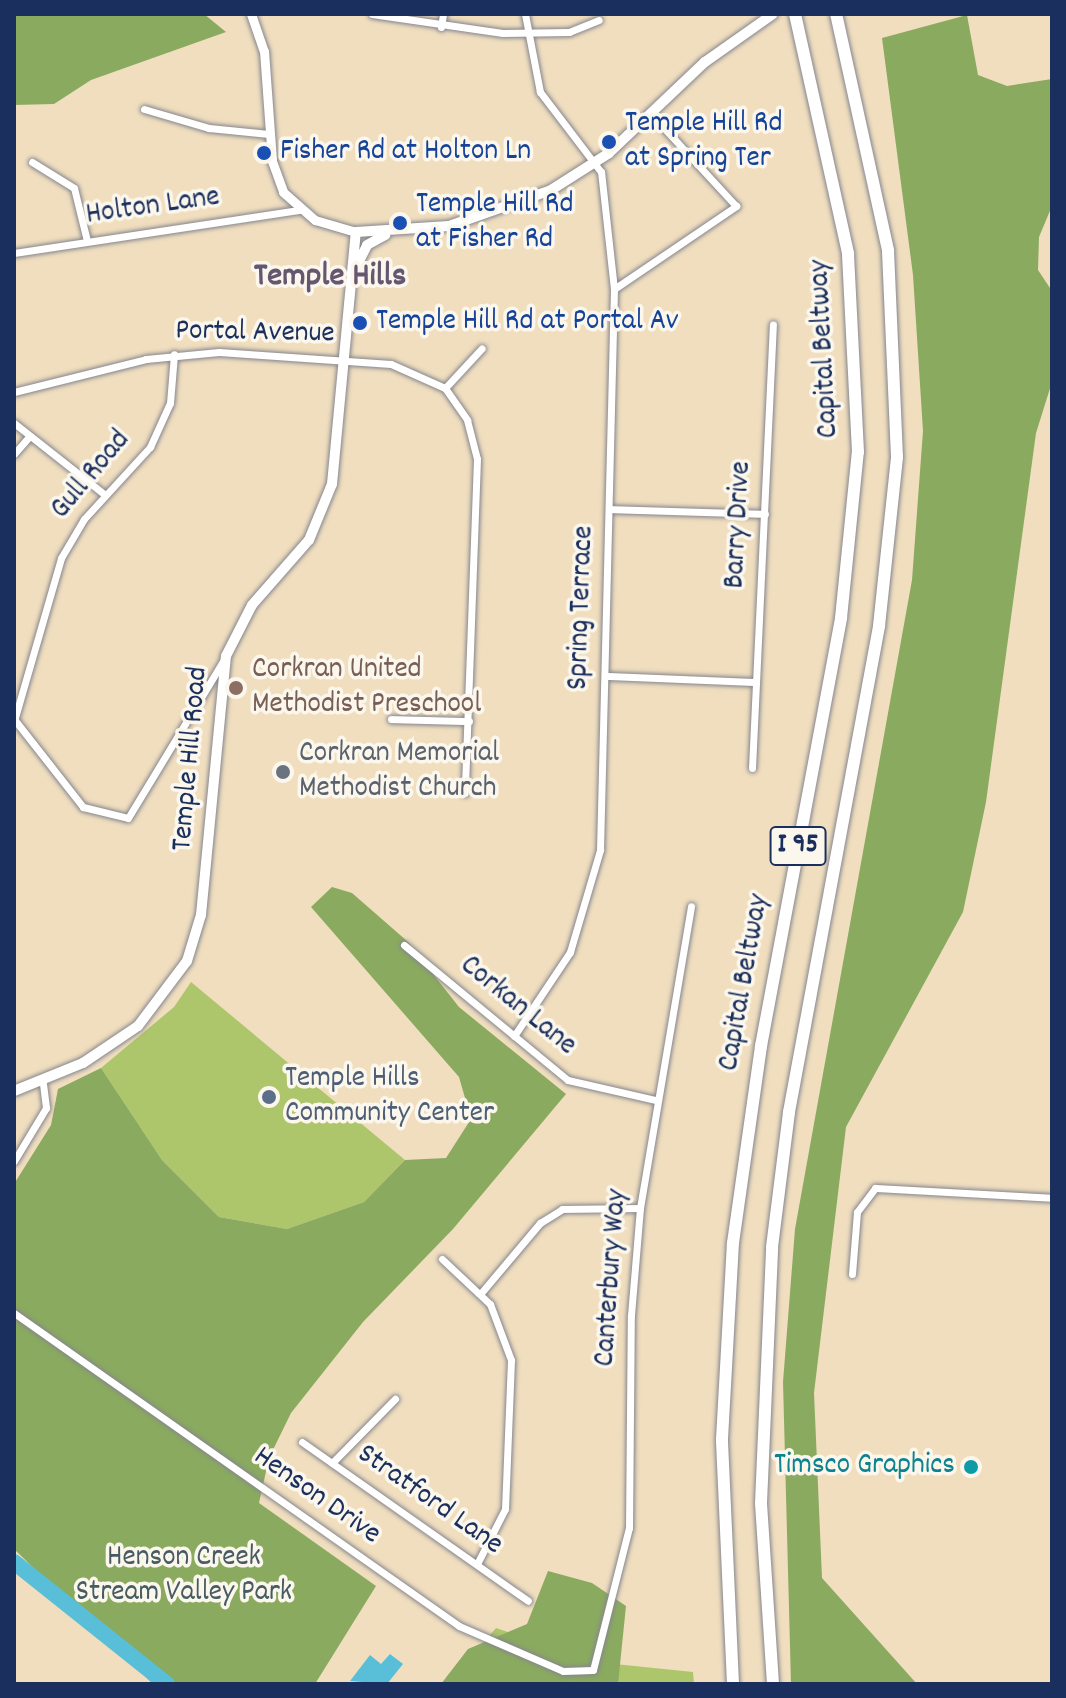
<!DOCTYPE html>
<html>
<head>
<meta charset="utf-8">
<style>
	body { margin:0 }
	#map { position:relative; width:1066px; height:1698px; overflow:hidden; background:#f0debf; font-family:Dekko,sans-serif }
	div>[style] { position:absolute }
	.green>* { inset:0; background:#adc56b }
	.forest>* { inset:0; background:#8aaa5f }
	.water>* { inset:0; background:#59bed7 }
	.river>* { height:16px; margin:-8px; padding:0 8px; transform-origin:8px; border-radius:8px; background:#59bed7 }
	.roads { filter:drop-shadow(0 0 2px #86868e) drop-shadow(0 0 2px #86868e) }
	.minor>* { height:7px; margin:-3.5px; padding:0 3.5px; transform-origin:3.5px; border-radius:3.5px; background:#fff }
	.tertiary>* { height:9px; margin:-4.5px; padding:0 4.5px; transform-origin:4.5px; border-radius:4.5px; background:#fff }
	.secondary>* { height:10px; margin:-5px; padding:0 5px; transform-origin:5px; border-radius:5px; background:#fff }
	.motorway>* { height:12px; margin:-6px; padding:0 6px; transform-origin:6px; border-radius:6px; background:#fff }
	.dots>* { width:22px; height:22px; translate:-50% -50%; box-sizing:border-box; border:4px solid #fbf7ec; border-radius:50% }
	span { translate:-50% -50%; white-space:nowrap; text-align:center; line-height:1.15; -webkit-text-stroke:7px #fbf7ec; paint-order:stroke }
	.shield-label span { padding:2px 6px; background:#fbf7ec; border:2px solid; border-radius:6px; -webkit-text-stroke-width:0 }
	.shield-label { font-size:28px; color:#1b2f5e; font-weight:700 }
	.transit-label { font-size:30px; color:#164399 }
	.left { translate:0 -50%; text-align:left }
	.street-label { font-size:30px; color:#1b2f5e }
	.education-label { font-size:30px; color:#785e54 }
	.worship-label { font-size:30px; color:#5b616d }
	.service-label { font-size:30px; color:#4e5e75 }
	.culture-label { font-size:30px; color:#0d838f }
	.right { translate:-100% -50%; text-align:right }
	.park-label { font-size:30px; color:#475c62 }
	.quarter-label { font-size:34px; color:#665770; font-weight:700 }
	.frame { position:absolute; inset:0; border:16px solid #1b2f5e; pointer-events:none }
</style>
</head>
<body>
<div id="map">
	<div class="green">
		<div style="clip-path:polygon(191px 982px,405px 1160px,364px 1202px,287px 1229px,219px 1217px,162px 1160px,101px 1068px,174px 1007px)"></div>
		<div style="clip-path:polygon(496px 1628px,595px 1662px,693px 1672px,694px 1684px,449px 1684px)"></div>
	</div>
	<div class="forest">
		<div style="clip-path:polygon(14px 14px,204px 14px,226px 32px,91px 80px,54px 104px,14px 105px)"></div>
		<div style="clip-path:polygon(967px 15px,978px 75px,1007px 86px,1052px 79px,1052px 206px,1039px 237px,1038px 270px,1052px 291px,1052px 382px,1036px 433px,986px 802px,963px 912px,846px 1127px,814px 1393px,822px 1578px,917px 1684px,791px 1684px,783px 1382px,795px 1229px,912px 580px,923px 431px,913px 275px,882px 38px)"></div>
		<div style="clip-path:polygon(332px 887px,352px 893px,407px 941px,459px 1007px,566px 1094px,453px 1229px,363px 1322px,291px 1413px,269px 1458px,259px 1503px,376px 1586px,315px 1684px,153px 1684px,14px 1549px,14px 1184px,51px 1125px,58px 1089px,101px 1068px,162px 1160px,219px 1217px,287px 1229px,364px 1202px,405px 1160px,446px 1158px,471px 1119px,459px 1077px,311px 907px)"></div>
		<div style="clip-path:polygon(548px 1571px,592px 1583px,626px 1606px,618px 1684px,441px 1684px,468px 1649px,527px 1624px)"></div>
	</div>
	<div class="water">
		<div style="clip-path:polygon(390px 1654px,403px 1664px,387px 1684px,350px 1681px,370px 1655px,381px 1664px)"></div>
	</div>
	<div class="river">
		<div style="left:14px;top:1562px;width:196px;rotate:38.6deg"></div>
	</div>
	<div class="roads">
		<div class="minor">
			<div style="left:372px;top:14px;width:132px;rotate:8.3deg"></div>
			<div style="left:503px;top:33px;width:66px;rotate:-0.9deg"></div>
			<div style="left:569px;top:32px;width:32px;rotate:-22deg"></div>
			<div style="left:441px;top:27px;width:13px;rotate:-81deg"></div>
			<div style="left:144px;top:109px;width:68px;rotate:16.3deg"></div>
			<div style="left:209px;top:128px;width:60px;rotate:5.7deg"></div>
			<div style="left:32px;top:162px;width:49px;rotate:31.8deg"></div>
			<div style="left:74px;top:188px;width:55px;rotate:76.2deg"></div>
			<div style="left:14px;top:253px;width:288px;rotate:-8.6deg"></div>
			<div style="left:614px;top:289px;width:148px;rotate:-34.2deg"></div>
			<div style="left:736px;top:206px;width:125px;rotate:-132.7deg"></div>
			<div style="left:445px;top:388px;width:54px;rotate:-47.2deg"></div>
			<div style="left:14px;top:392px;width:136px;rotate:-14deg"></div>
			<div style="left:146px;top:359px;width:73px;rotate:-5.5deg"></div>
			<div style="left:219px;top:352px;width:172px;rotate:4deg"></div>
			<div style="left:391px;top:364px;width:59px;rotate:24deg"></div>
			<div style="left:445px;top:388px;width:39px;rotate:55deg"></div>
			<div style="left:467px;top:420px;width:40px;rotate:75.6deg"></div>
			<div style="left:477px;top:459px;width:334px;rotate:92.1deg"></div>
			<div style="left:14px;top:423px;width:115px;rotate:38.3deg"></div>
			<div style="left:14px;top:454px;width:23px;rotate:-49deg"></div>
			<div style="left:610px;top:509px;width:155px;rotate:1.8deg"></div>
			<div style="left:606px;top:676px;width:150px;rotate:2.3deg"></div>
			<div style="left:14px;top:719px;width:112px;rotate:51.9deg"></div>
			<div style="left:83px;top:807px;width:46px;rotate:13.7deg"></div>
			<div style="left:128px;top:818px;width:189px;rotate:-58.8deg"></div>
			<div style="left:391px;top:719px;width:78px;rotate:1.5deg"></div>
			<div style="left:14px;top:721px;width:170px;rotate:-73.9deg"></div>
			<div style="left:61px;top:558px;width:45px;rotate:-59.5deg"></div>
			<div style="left:84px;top:519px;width:98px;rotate:-47.5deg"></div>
			<div style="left:150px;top:447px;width:48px;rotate:-65.6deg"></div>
			<div style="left:170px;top:403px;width:49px;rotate:-85.3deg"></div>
			<div style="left:752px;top:768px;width:444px;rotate:-87.3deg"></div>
			<div style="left:404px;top:945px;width:212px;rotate:39.5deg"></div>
			<div style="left:568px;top:1080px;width:89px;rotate:12.9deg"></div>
			<div style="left:514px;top:1036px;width:101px;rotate:-56.3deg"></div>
			<div style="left:570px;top:952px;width:106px;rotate:-73.6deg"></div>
			<div style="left:600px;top:850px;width:561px;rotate:-88.57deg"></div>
			<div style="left:614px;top:289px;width:118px;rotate:-96.3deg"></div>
			<div style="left:601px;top:172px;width:101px;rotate:-127.3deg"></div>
			<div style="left:540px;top:92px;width:79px;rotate:-100.9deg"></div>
			<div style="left:14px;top:1161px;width:62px;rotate:-58.9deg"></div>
			<div style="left:46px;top:1108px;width:25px;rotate:-97deg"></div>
			<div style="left:442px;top:1259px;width:66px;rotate:43.2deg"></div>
			<div style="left:490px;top:1304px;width:60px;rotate:69.4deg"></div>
			<div style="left:511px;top:1360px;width:149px;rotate:92.3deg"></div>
			<div style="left:505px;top:1509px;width:59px;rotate:117deg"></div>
			<div style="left:852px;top:1274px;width:62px;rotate:-85.4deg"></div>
			<div style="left:857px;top:1212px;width:30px;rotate:-53deg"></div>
			<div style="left:875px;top:1188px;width:177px;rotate:3.2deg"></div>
			<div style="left:481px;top:1293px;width:92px;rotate:-49.9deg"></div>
			<div style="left:540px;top:1223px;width:26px;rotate:-32deg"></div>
			<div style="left:562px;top:1209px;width:78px;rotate:-0.7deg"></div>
			<div style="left:14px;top:1313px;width:544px;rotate:35.12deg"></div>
			<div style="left:459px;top:1626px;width:113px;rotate:23.4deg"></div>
			<div style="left:563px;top:1671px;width:30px;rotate:-2deg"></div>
			<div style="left:593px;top:1670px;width:146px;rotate:-75.8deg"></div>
			<div style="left:629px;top:1528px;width:213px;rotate:-89.5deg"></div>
			<div style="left:631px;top:1315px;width:107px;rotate:-85.2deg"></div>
			<div style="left:640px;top:1208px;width:306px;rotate:-80.4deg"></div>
			<div style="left:302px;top:1442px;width:276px;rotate:35.1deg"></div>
			<div style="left:332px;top:1463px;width:90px;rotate:-45.5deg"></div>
		</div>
		<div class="tertiary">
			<div style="left:251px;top:14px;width:39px;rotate:71deg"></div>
			<div style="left:264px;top:51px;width:110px;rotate:85.8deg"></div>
			<div style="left:272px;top:161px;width:33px;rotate:70deg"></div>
			<div style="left:283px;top:192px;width:43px;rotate:41.2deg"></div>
			<div style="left:315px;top:220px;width:43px;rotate:16.3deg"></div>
		</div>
		<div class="secondary">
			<div style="left:357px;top:265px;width:22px;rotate:-63deg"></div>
			<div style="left:367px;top:245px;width:21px;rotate:-29deg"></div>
			<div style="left:14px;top:1091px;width:74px;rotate:-22.1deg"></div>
			<div style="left:83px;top:1063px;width:66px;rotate:-33.9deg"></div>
			<div style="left:138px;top:1026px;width:81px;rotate:-53deg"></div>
			<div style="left:187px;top:961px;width:48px;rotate:-73.1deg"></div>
			<div style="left:201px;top:915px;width:260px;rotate:-84.5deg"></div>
			<div style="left:226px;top:656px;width:57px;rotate:-63deg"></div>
			<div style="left:252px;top:605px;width:86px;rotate:-48.8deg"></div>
			<div style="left:309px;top:540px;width:61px;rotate:-67.7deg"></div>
			<div style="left:332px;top:484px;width:253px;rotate:-84.6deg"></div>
			<div style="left:356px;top:232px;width:93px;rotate:-3.7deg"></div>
			<div style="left:449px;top:226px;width:108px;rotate:-19.4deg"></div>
			<div style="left:551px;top:190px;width:69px;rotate:-32.5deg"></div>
			<div style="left:609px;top:153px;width:132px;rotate:-43.5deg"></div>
			<div style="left:705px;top:62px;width:83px;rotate:-35.2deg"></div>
		</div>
		<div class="motorway">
			<div style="left:733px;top:1684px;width:245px;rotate:-92.6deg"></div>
			<div style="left:722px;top:1439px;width:196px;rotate:-86.8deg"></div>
			<div style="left:733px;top:1243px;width:199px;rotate:-81.9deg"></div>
			<div style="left:761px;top:1046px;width:435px;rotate:-79.4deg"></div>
			<div style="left:841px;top:618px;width:167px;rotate:-84.2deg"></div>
			<div style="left:858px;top:452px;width:199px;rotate:-92.9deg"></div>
			<div style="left:848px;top:253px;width:245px;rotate:-102.5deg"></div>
			<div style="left:773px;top:1684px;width:181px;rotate:-93.8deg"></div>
			<div style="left:761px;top:1503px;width:256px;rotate:-87.5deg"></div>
			<div style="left:772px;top:1247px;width:136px;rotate:-82.8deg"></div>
			<div style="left:789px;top:1112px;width:494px;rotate:-79.5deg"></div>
			<div style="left:879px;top:626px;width:170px;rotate:-83.9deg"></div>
			<div style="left:897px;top:457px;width:207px;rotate:-92.5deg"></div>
			<div style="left:888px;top:250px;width:242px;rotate:-102.4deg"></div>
		</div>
	</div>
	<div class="dots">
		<div style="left:609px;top:142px;background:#1a4fb4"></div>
		<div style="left:264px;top:153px;background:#1a4fb4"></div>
		<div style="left:400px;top:223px;background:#1a4fb4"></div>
		<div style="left:360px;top:323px;background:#1a4fb4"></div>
		<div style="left:236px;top:688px;background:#8d6e63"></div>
		<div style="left:283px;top:772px;background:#6b7280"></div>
		<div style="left:269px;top:1097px;background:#5c6f8a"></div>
		<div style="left:971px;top:1467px;background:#0f9aa8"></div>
	</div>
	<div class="shield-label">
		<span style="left:798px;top:846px">I 95</span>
	</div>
	<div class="transit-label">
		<span class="left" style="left:625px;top:142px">Temple Hill Rd<br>at Spring Ter</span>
		<span class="left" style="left:280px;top:153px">Fisher Rd at Holton Ln</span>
		<span class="left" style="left:416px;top:223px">Temple Hill Rd<br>at Fisher Rd</span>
		<span class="left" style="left:376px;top:323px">Temple Hill Rd at Portal Av</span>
	</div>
	<div class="street-label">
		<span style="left:153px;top:208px;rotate:-8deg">Holton Lane</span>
		<span style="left:255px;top:334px;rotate:1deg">Portal Avenue</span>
		<span style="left:826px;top:349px;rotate:-93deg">Capital Beltway</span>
		<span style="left:92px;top:476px;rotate:-50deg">Gull Road</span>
		<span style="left:740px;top:525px;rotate:-87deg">Barry Drive</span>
		<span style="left:583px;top:608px;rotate:-88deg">Spring Terrace</span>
		<span style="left:192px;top:759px;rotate:-85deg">Temple Hill Road</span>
		<span style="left:746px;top:983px;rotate:-80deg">Capital Beltway</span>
		<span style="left:517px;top:1007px;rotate:39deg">Corkan Lane</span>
		<span style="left:613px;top:1278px;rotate:-86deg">Canterbury Way</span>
		<span style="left:316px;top:1497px;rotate:35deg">Henson Drive</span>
		<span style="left:429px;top:1501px;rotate:35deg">Stratford Lane</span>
	</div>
	<div class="education-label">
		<span class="left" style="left:252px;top:688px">Corkran United<br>Methodist Preschool</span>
	</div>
	<div class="worship-label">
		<span class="left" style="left:299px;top:772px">Corkran Memorial<br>Methodist Church</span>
	</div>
	<div class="service-label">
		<span class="left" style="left:285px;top:1097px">Temple Hills<br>Community Center</span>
	</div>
	<div class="culture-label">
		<span class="right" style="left:955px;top:1467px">Timsco Graphics</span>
	</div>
	<div class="park-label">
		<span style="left:184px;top:1576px">Henson Creek<br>Stream Valley Park</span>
	</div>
	<div class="quarter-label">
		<span style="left:330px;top:278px">Temple Hills</span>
	</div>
	<div class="frame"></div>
</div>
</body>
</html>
